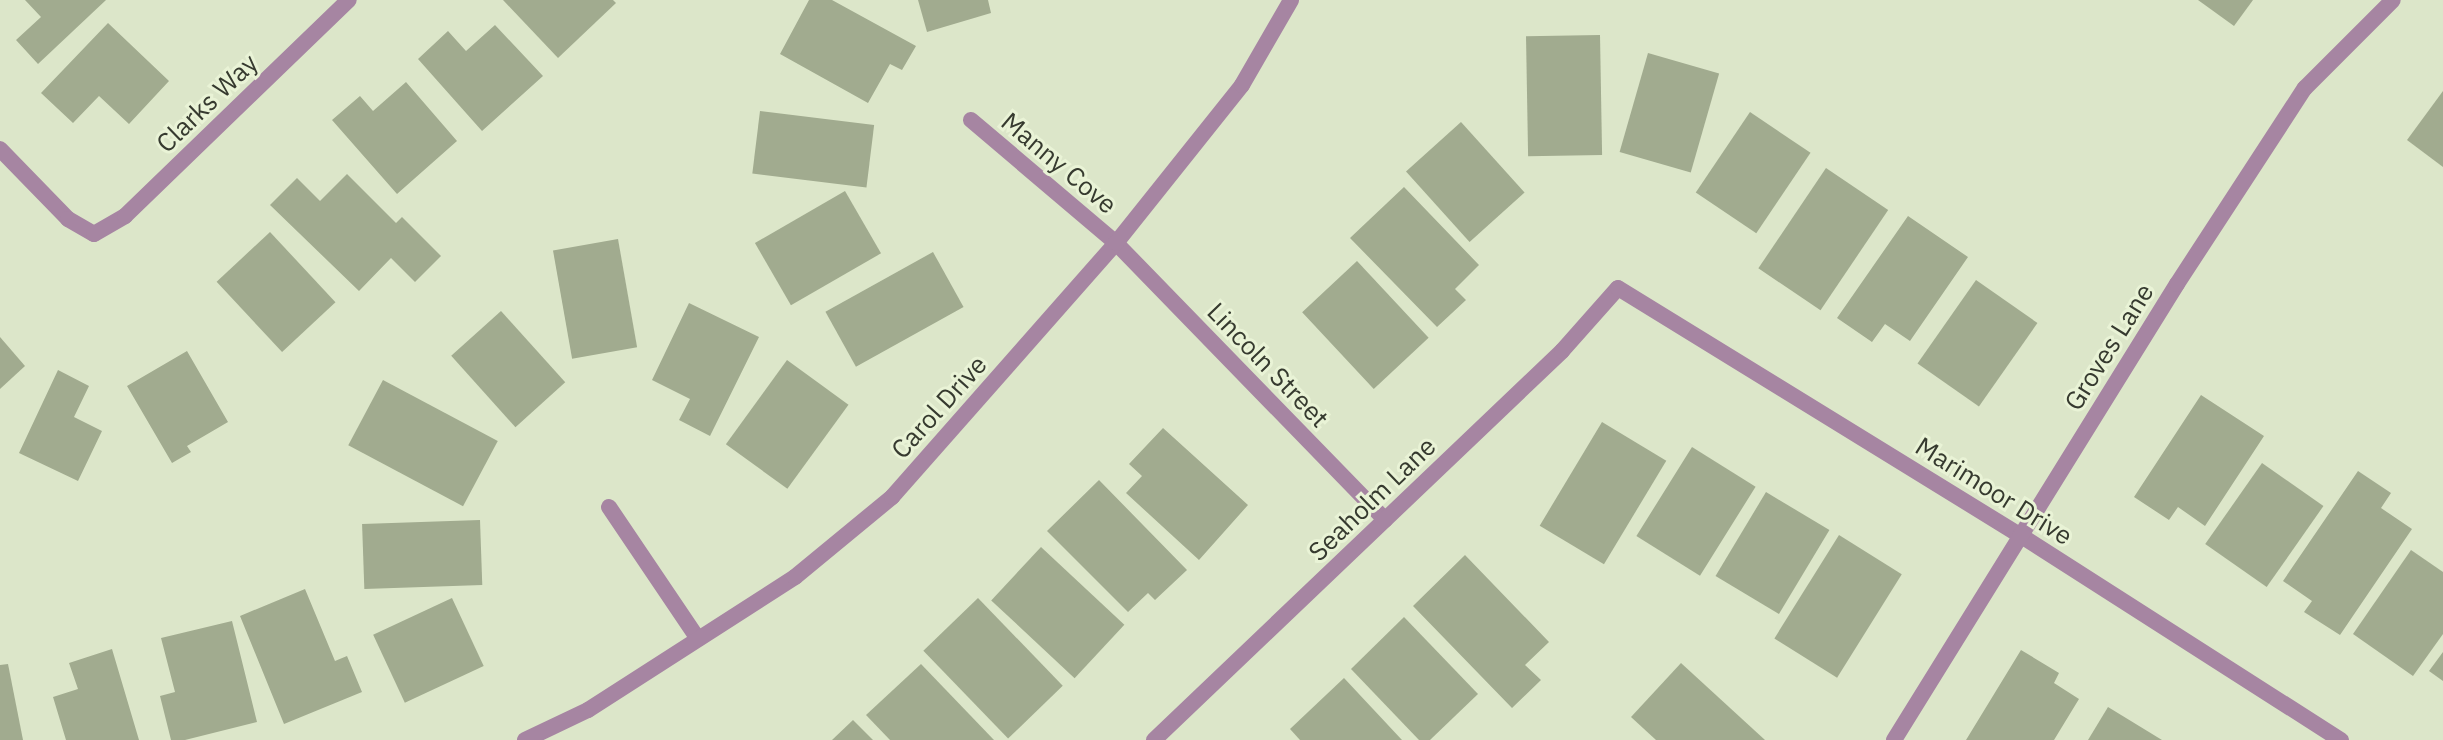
<!DOCTYPE html>
<html>
<head>
<meta charset="utf-8">
<style>
	body { margin:0 }
	#map { position:relative; width:2443px; height:740px; overflow:hidden; background:#dce6c9; font-family:"IBM Plex Sans",sans-serif }
	div>[style] { position:absolute }
	.building>* { inset:0; background:#a1ab8f; transform-origin:0 0 }
	.minor>* { height:16px; margin:-8px; padding:0 8px; transform-origin:8px; border-radius:8px; background:#a685a2 }
	span { translate:-50% -50%; white-space:nowrap; text-align:center; line-height:1.15; -webkit-text-stroke:6px #e9f3d6; paint-order:stroke }
	.street-label { font-size:26px; color:#363a2f }
</style>
</head>
<body>
<div id="map">
	<div class="building">
		<div style="clip-path:polygon(25px 0,106px 0,38px 64px,16px 40px,41px 17px)"></div>
		<div style="clip-path:polygon(503px 0,613px 0,616px 3px,558px 58px)"></div>
		<div style="clip-path:polygon(809px 0,832px 0,916px 46px,902px 70px,890px 64px,868px 103px,780px 54px)"></div>
		<div style="clip-path:polygon(918px 0,988px 0,991px 13px,927px 32px)"></div>
		<div style="clip-path:polygon(2198px 0,2253px 0,2234px 26px)"></div>
		<div style="clip-path:polygon(108px 23px,169px 81px,129px 124px,99px 96px,73px 123px,41px 93px)"></div>
		<div style="clip-path:polygon(495px 25px,543px 76px,482px 131px,418px 59px,448px 31px,466px 51px)"></div>
		<div style="left:1600px;top:35px;width:120px;height:74px;rotate:89deg"></div>
		<div style="left:1648px;top:53px;width:74px;height:103px;rotate:16deg"></div>
		<div style="clip-path:polygon(406px 82px,457px 141px,397px 194px,332px 120px,360px 96px,373px 111px)"></div>
		<div style="clip-path:polygon(2443px 91px,2443px 167px,2407px 140px)"></div>
		<div style="left:760px;top:111px;width:115px;height:63px;rotate:7deg"></div>
		<div style="left:1750px;top:112px;width:73px;height:97px;rotate:34deg"></div>
		<div style="left:1461px;top:122px;width:95px;height:74px;rotate:48deg"></div>
		<div style="left:1826px;top:168px;width:75px;height:121px;rotate:34deg"></div>
		<div style="clip-path:polygon(347px 174px,396px 223px,402px 217px,441px 256px,415px 282px,391px 258px,359px 291px,270px 205px,297px 178px,320px 201px)"></div>
		<div style="clip-path:polygon(1404px 187px,1479px 265px,1455px 289px,1466px 300px,1437px 327px,1350px 238px)"></div>
		<div style="left:845px;top:191px;width:72px;height:104px;rotate:60deg"></div>
		<div style="clip-path:polygon(1908px 216px,1968px 257px,1910px 341px,1885px 324px,1872px 342px,1837px 318px)"></div>
		<div style="left:270px;top:232px;width:96px;height:73px;rotate:47deg"></div>
		<div style="left:618px;top:239px;width:110px;height:66px;rotate:80deg"></div>
		<div style="left:933px;top:252px;width:63px;height:123px;rotate:61deg"></div>
		<div style="left:1357px;top:261px;width:105px;height:75px;rotate:47deg"></div>
		<div style="left:1976px;top:280px;width:75px;height:102px;rotate:35deg"></div>
		<div style="clip-path:polygon(689px 303px,759px 337px,710px 436px,679px 420px,690px 399px,652px 380px)"></div>
		<div style="left:501px;top:311px;width:96px;height:67px;rotate:48deg"></div>
		<div style="clip-path:polygon(0 337px,25px 366px,0 389px)"></div>
		<div style="clip-path:polygon(187px 351px,228px 422px,187px 446px,191px 452px,172px 463px,127px 386px)"></div>
		<div style="left:787px;top:360px;width:76px;height:104px;rotate:36deg"></div>
		<div style="clip-path:polygon(58px 370px,89px 386px,74px 417px,102px 431px,78px 481px,19px 453px)"></div>
		<div style="left:383px;top:380px;width:130px;height:74px;rotate:28deg"></div>
		<div style="clip-path:polygon(2201px 395px,2264px 436px,2205px 526px,2178px 507px,2169px 520px,2134px 497px)"></div>
		<div style="left:1602px;top:422px;width:75px;height:121px;rotate:31deg"></div>
		<div style="clip-path:polygon(1163px 428px,1248px 505px,1199px 560px,1126px 493px,1142px 476px,1129px 464px)"></div>
		<div style="left:1692px;top:447px;width:75px;height:105px;rotate:32deg"></div>
		<div style="left:2262px;top:463px;width:75px;height:99px;rotate:35deg"></div>
		<div style="clip-path:polygon(2358px 471px,2391px 493px,2381px 508px,2412px 529px,2340px 635px,2304px 612px,2312px 601px,2283px 581px)"></div>
		<div style="clip-path:polygon(1099px 480px,1187px 570px,1155px 600px,1148px 593px,1128px 612px,1047px 531px)"></div>
		<div style="left:1766px;top:492px;width:74px;height:98px;rotate:31deg"></div>
		<div style="left:480px;top:520px;width:65px;height:118px;rotate:88deg"></div>
		<div style="left:1839px;top:535px;width:74px;height:122px;rotate:32deg"></div>
		<div style="left:1041px;top:547px;width:114px;height:73px;rotate:43deg"></div>
		<div style="clip-path:polygon(2411px 550px,2443px 572px,2443px 634px,2413px 676px,2353px 634px)"></div>
		<div style="clip-path:polygon(1465px 555px,1549px 642px,1525px 665px,1541px 680px,1512px 708px,1413px 606px)"></div>
		<div style="clip-path:polygon(305px 589px,335px 661px,347px 656px,362px 692px,284px 724px,240px 616px)"></div>
		<div style="left:452px;top:598px;width:75px;height:87px;rotate:65deg"></div>
		<div style="left:978px;top:598px;width:122px;height:76px;rotate:46deg"></div>
		<div style="clip-path:polygon(1404px 617px,1478px 694px,1430px 740px,1419px 740px,1351px 669px)"></div>
		<div style="clip-path:polygon(232px 621px,257px 722px,185px 740px,171px 740px,160px 696px,175px 692px,161px 638px)"></div>
		<div style="clip-path:polygon(112px 649px,139px 740px,66px 740px,53px 697px,78px 689px,69px 663px)"></div>
		<div style="clip-path:polygon(2021px 650px,2059px 673px,2054px 683px,2079px 699px,2054px 740px,1966px 740px)"></div>
		<div style="clip-path:polygon(2443px 652px,2443px 681px,2429px 671px)"></div>
		<div style="clip-path:polygon(1681px 663px,1765px 740px,1656px 740px,1631px 717px)"></div>
		<div style="clip-path:polygon(8px 664px,23px 740px,0 740px,0 665px)"></div>
		<div style="clip-path:polygon(921px 664px,994px 740px,890px 740px,866px 715px)"></div>
		<div style="clip-path:polygon(1344px 678px,1402px 740px,1300px 740px,1290px 729px)"></div>
		<div style="clip-path:polygon(2108px 707px,2162px 740px,2088px 740px)"></div>
		<div style="clip-path:polygon(853px 720px,873px 740px,832px 740px)"></div>
	</div>
	<div class="minor">
		<div style="left:971px;top:120px;width:190px;rotate:40.3deg"></div>
		<div style="left:1116px;top:243px;width:386px;rotate:45.8deg"></div>
		<div style="left:0;top:149px;width:98px;rotate:45.8deg"></div>
		<div style="left:68px;top:219px;width:30px;rotate:30deg"></div>
		<div style="left:94px;top:234px;width:36px;rotate:-30deg"></div>
		<div style="left:125px;top:216px;width:311px;rotate:-44deg"></div>
		<div style="left:609px;top:507px;width:159px;rotate:56deg"></div>
		<div style="left:525px;top:740px;width:70px;rotate:-25.5deg"></div>
		<div style="left:588px;top:710px;width:246px;rotate:-32.7deg"></div>
		<div style="left:795px;top:577px;width:126px;rotate:-39.5deg"></div>
		<div style="left:892px;top:497px;width:339px;rotate:-48.6deg"></div>
		<div style="left:1116px;top:243px;width:202px;rotate:-51.4deg"></div>
		<div style="left:1242px;top:85px;width:98px;rotate:-60deg"></div>
		<div style="left:1154px;top:740px;width:564px;rotate:-43.63deg"></div>
		<div style="left:1562px;top:351px;width:84px;rotate:-48.4deg"></div>
		<div style="left:1618px;top:288px;width:472px;rotate:31.6deg"></div>
		<div style="left:2020px;top:535px;width:381px;rotate:32.6deg"></div>
		<div style="left:1894px;top:740px;width:537px;rotate:-58.18deg"></div>
		<div style="left:2177px;top:284px;width:234px;rotate:-56.9deg"></div>
		<div style="left:2305px;top:88px;width:124px;rotate:-45deg"></div>
	</div>
	<div class="street-label">
		<span style="left:207px;top:103px;rotate:-44deg">Clarks Way</span>
		<span style="left:1059px;top:163px;rotate:40deg">Manny Cove</span>
		<span style="left:2109px;top:347px;rotate:-58deg">Groves Lane</span>
		<span style="left:1268px;top:365px;rotate:46deg">Lincoln Street</span>
		<span style="left:939px;top:407px;rotate:-48deg">Carol Drive</span>
		<span style="left:1994px;top:491px;rotate:32deg">Marimoor Drive</span>
		<span style="left:1372px;top:499px;rotate:-44deg">Seaholm Lane</span>
	</div>
</div>
</body>
</html>
